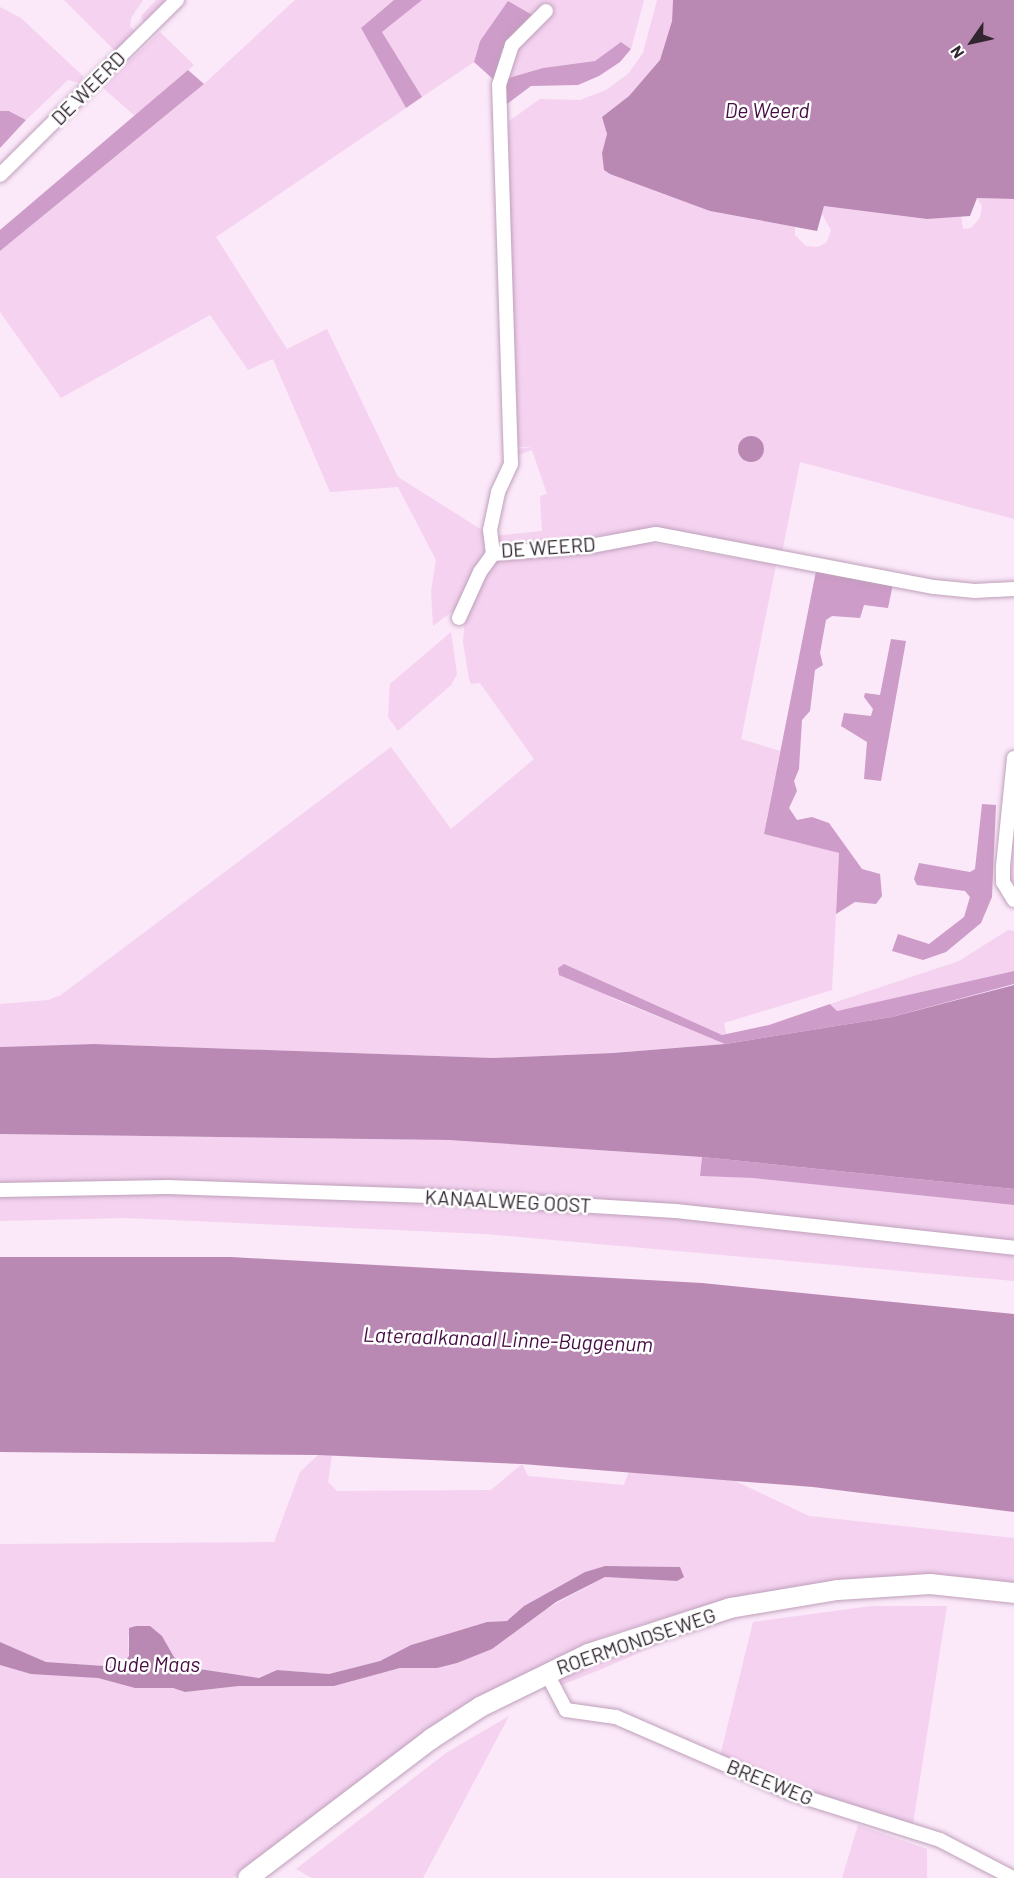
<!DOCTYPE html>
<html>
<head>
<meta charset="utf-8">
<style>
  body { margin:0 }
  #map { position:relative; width:1014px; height:1878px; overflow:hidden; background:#fbe8f9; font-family:Barlow,sans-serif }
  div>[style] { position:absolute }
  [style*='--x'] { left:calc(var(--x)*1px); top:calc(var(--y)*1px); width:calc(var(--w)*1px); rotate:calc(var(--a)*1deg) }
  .green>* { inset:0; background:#f4d2f0 }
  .forest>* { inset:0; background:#cd9cc8 }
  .water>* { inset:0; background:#b989b4 }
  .round { border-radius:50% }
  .roads { filter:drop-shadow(0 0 2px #bea0ba) drop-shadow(0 0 2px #bea0ba) }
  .minor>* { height:14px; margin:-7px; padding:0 7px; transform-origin:7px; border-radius:7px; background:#fff }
  .secondary>* { height:20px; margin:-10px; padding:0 10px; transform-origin:10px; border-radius:10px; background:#fff }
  span { translate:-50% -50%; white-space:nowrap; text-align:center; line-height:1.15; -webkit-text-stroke:5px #fff; paint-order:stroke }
  .street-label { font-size:20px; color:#312630 }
  .water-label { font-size:21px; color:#460c44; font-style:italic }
  .north { position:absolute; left:942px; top:12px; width:60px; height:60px; -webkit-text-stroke:4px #fff; paint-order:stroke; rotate:236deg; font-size:16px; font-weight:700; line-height:24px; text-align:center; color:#312630 }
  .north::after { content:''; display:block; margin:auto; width:21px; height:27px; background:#312630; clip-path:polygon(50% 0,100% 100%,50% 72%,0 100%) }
</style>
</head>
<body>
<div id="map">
  <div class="green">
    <div style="clip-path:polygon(64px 0,143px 0,131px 18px,130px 26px,138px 35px,115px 51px)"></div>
    <div style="clip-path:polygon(156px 0,172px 0,145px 28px,141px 16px)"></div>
    <div style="clip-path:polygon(295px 0,394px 0,361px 28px,406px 108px,216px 237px,287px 349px,327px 329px,398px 477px,485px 532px,486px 555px,458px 607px,433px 626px,431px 591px,436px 560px,398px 487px,330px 492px,273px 359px,248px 370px,210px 315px,61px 398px,0 312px,0 251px,204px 84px)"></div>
    <div style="clip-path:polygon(422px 0,644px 0,631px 49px,621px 42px,595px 61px,543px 68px,491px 119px,498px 57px,517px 32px,480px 40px,474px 62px,422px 97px,382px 32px)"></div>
    <div style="clip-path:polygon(657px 0,673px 0,672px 21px,660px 60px,629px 96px,602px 117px,607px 134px,602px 153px,710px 211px,795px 227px,795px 235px,806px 246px,818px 247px,827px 242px,831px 230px,822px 214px,824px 206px,927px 219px,961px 216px,963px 229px,971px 228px,980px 218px,982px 206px,977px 198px,1014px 199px,1014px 519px,800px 462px,782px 553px,657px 530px,497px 545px,494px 536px,542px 531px,540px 496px,547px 494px,532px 450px,514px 457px,514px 449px,533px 447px,515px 447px,502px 126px,540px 99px,580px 100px,606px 90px,628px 74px,643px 53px)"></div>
    <div style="clip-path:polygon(0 7px,21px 18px,84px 77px,80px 83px,68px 80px,26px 120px,10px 111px,0 111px)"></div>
    <div style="clip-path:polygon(160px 32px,194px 65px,135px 116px,102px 87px)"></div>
    <div style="clip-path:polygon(645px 542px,776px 565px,741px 739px,780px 751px,764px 834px,839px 853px,832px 990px,724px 1023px,726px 1034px,722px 1035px,604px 995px,725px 1044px,613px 1053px,493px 1058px,94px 1044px,0 1047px,0 1004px,48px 1000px,61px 995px,391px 747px,451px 829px,534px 759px,480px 683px,471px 684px,469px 679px,463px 642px,465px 616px,486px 568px,501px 557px)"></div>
    <div style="clip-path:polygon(451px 632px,457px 674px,451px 685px,398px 731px,388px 717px,390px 684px)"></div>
    <div style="clip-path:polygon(1014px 827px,1014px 889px,1009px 875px)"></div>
    <div style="clip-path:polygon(1008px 930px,1014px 931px,1014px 971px,837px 1011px,830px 1004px,959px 961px)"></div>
    <div style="clip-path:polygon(0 1134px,449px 1140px,702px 1157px,700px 1176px,753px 1178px,1014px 1205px,1014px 1241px,796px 1219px,0 1183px)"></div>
    <div style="clip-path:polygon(193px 1191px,585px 1208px,1014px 1251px,1014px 1281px,485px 1234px,125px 1218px,0 1221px,0 1193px)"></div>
    <div style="clip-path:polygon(318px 1455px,332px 1455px,328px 1482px,337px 1491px,491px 1490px,522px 1464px,528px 1476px,624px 1485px,629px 1471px,733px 1480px,809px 1516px,1014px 1538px,1014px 1586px,772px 1592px,692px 1609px,602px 1637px,484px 1695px,232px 1878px,0 1878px,0 1665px,98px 1678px,135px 1688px,173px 1688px,185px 1692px,239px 1686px,334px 1686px,400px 1668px,437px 1668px,605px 1577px,677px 1581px,680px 1567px,605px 1566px,585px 1572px,524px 1606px,507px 1621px,487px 1622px,411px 1645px,380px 1661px,329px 1674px,277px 1670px,259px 1678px,186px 1667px,174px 1657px,162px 1636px,128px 1636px,129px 1656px,119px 1667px,46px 1662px,0 1642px,0 1544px,274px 1542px,300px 1472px)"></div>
    <div style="clip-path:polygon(871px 1606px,947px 1606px,912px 1830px,720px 1756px,753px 1622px)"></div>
    <div style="clip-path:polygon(689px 1631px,602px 1669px,559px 1686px,563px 1671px)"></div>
    <div style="clip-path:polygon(509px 1716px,423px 1878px,312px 1878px,296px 1869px,446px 1753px)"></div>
    <div style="clip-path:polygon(858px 1825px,927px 1849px,927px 1878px,842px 1878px)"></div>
  </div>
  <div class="forest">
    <div style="clip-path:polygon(394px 0,422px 0,382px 32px,422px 97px,406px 108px,361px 28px)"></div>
    <div style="clip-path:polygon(508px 1px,534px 16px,502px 50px,494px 80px,474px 62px,480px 41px)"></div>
    <div style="clip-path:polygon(621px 42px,631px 49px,620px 62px,599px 76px,578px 85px,531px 86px,503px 107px,505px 79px,543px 68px,595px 61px)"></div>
    <div style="clip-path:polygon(188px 70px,204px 84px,0 251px,0 230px)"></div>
    <div style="clip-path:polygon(0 111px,9px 111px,26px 120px,0 148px)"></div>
    <div style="clip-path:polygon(816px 571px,893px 584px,888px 608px,864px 605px,860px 618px,832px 616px,826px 620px,820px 653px,823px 665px,815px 670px,810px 711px,802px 720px,799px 769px,794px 781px,797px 791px,789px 808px,797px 820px,812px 817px,829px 823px,862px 869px,880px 874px,882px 896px,876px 904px,855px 902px,836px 914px,839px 853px,764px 834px)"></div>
    <div style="clip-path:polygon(891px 639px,906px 641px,881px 781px,864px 779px,867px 742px,841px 726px,844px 713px,871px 716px,873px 709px,864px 697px,865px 693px,880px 695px)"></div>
    <div style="clip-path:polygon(982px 804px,996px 805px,992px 897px,981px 923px,946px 952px,923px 960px,892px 951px,898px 934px,929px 944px,964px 917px,970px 897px,965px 891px,917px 885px,914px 879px,919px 863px,970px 872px,975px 869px)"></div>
    <div style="clip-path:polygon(564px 964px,722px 1035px,769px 1025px,830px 1004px,837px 1011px,1014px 971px,1014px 984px,892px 1017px,725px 1044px,559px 975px,558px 968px)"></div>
    <div style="clip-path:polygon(702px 1157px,1014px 1189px,1014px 1205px,753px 1178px,700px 1176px)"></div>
  </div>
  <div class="water">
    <div style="clip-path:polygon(673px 0,1014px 0,1014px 199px,977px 198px,970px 216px,927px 219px,824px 206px,817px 231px,710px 211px,610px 174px,604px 170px,602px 153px,607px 134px,602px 117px,629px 96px,660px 60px,672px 21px)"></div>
    <div class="round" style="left:738px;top:436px;width:26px;height:26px"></div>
    <div style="clip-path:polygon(1014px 985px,1014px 1189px,702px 1157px,449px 1140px,0 1134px,0 1047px,94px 1044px,493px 1058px,613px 1053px,725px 1044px,892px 1017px)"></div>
    <div style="clip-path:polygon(0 1257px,231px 1257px,702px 1283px,1014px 1314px,1014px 1512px,813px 1487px,522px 1464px,318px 1455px,0 1452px)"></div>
    <div style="clip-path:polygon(605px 1566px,680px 1567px,684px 1577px,677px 1581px,605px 1577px,556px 1602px,492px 1649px,457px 1663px,437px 1668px,400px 1668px,334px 1686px,239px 1686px,185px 1692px,173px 1688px,135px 1688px,98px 1678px,31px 1674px,0 1665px,0 1642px,46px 1662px,119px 1667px,129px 1656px,129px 1628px,136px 1626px,150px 1626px,162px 1636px,174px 1657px,186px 1667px,259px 1678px,277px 1670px,329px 1674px,380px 1661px,411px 1645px,487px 1622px,507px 1621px,524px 1606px,585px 1572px)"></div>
  </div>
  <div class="roads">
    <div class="minor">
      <div style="--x:0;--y:175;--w:249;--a:-44.7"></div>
      <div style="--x:493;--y:554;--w:24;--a:-97"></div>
      <div style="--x:490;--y:530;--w:39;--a:-78"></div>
      <div style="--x:498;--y:492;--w:31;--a:-65"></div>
      <div style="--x:511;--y:464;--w:379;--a:-91.8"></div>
      <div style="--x:499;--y:85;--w:42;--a:-72"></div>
      <div style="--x:512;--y:45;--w:48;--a:-45"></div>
      <div style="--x:493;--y:554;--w:98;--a:-4.7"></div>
      <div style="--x:591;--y:546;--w:66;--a:-10.5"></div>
      <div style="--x:656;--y:534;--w:283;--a:10.8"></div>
      <div style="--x:934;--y:587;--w:41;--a:5.6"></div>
      <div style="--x:975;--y:591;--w:39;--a:-3"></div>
      <div style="--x:459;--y:618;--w:51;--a:-65.5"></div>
      <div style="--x:480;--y:572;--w:22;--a:-54"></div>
      <div style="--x:1014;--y:758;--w:109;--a:95.8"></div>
      <div style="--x:1003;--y:866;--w:16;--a:90"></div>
      <div style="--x:1003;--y:882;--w:21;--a:59"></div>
      <div style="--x:0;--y:1190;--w:168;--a:-1"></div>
      <div style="--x:168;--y:1187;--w:261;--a:2"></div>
      <div style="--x:429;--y:1196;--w:247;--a:3.5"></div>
      <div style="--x:676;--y:1211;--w:340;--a:6.2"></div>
      <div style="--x:546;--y:1672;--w:43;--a:62.2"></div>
      <div style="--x:566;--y:1710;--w:50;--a:8"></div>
      <div style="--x:616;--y:1717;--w:191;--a:23.5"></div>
      <div style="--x:791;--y:1793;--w:156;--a:17.5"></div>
      <div style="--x:940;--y:1840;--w:82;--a:27.5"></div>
    </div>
    <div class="secondary">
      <div style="--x:248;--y:1878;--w:230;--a:-37.2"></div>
      <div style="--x:431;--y:1739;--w:59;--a:-33.1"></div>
      <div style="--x:480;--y:1707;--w:120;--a:-26.1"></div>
      <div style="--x:588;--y:1654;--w:149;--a:-17.9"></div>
      <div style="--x:730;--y:1608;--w:109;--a:-9.5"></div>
      <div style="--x:838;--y:1590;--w:92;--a:-3.7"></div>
      <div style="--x:930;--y:1584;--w:84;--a:6.1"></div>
    </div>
  </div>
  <div class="street-label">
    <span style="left:88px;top:88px;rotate:-45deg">DE WEERD</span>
    <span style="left:548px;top:547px;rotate:-4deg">DE WEERD</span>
    <span style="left:508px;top:1201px;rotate:3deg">KANAALWEG OOST</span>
    <span style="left:636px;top:1641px;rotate:-19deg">ROERMONDSEWEG</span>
    <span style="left:770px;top:1782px;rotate:22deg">BREEWEG</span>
  </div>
  <div class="water-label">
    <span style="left:767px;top:110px">De Weerd</span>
    <span style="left:508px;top:1339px;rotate:2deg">Lateraalkanaal Linne-Buggenum</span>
    <span style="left:152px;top:1664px">Oude Maas</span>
  </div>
  <div class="north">N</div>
</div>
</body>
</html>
